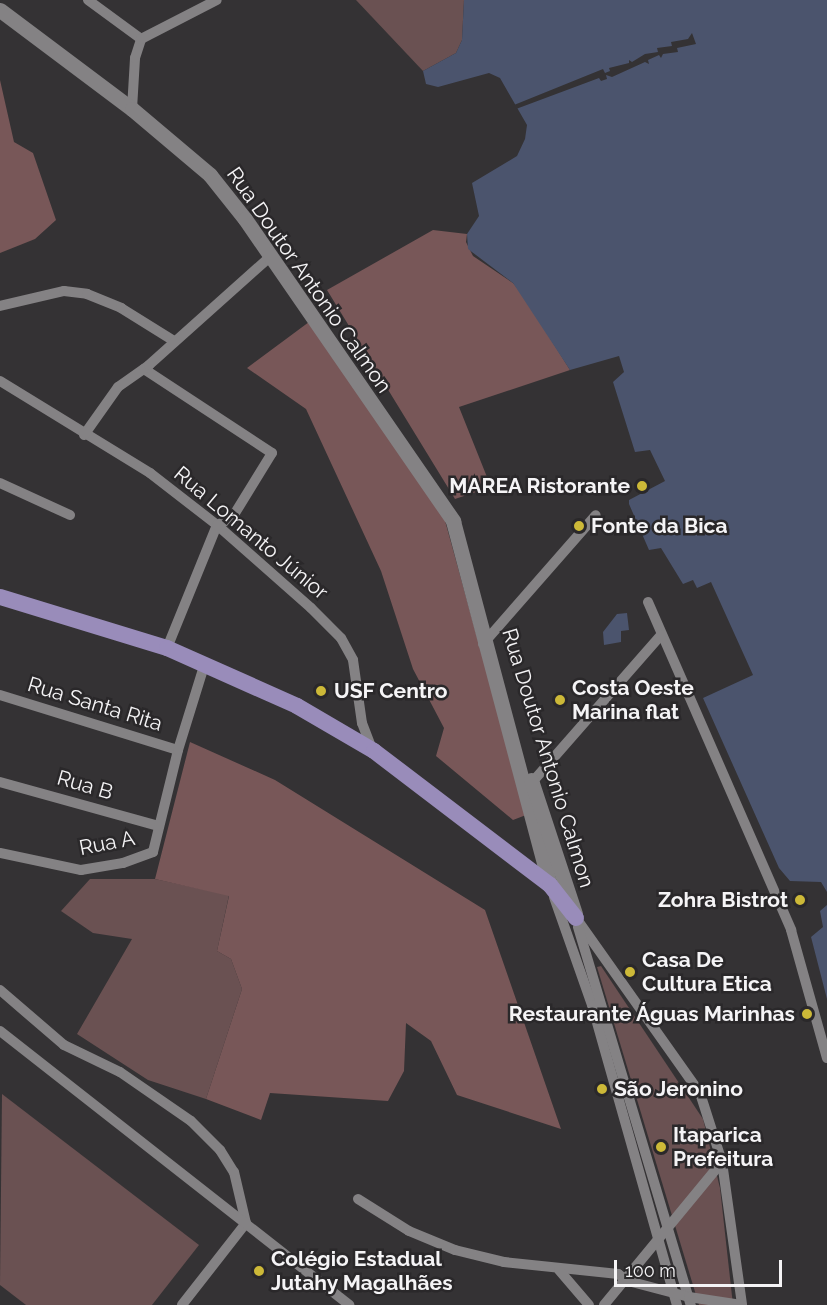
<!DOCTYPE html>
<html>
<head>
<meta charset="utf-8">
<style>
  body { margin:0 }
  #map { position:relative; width:827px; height:1305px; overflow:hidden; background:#343234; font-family:Raleway,sans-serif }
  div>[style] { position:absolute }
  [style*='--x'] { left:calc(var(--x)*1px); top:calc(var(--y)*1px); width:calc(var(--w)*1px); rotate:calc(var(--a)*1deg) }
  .green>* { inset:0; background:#6a5152 }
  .forest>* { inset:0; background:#785758 }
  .water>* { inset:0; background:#4b546d }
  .pier>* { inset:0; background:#343234 }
  .street>* { height:10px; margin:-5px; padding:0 5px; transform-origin:5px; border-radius:5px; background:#848284 }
  .secondary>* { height:15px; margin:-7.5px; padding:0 7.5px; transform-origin:7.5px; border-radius:7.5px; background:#848284 }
  .primary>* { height:16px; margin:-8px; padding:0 8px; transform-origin:8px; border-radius:8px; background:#998cba }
  .dots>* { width:16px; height:16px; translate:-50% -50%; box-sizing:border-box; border:3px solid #2a282a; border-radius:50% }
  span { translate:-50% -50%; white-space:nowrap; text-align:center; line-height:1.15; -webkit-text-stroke:5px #2a282a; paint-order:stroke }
  .street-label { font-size:21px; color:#f5f4f6 }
  .poi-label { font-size:21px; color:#f5f4f6; font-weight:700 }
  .right { translate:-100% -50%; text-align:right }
  .left { translate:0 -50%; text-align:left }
  .scale { position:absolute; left:614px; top:1260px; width:168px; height:27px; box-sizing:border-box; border:3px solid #f5f4f6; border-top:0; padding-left:8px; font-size:18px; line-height:21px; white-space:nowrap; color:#f5f4f6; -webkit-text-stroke:4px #2a282a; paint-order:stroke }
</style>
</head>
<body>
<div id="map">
  <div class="green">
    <div style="clip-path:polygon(356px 0,464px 0,462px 40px,456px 53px,423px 71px)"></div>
    <div style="clip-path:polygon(90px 879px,155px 879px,229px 895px,217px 951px,231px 959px,242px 989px,206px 1099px,148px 1080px,77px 1034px,132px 939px,93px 933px,61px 911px)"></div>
    <div style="clip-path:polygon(601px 966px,703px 1119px,720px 1188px,733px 1305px,699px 1305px,597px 967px)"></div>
    <div style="clip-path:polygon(2px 1094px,199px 1245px,152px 1305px,26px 1305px,0 1285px)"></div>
  </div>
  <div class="forest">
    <div style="clip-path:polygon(0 80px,14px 142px,33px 153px,56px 220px,35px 239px,0 253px)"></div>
    <div style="clip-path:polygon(433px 230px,467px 234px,466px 242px,473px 256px,513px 283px,523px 295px,570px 370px,459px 407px,491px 487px,455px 499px,327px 290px)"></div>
    <div style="clip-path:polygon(309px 322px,444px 517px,526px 815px,513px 820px,436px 756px,444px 728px,413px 669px,381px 571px,306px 409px,247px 368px)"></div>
    <div style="clip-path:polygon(190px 742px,275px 780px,485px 910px,561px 1129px,457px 1095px,431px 1041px,406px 1023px,404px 1071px,388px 1101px,270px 1093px,261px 1120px,206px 1099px,242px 989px,231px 959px,217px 951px,229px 896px,155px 879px)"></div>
  </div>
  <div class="water">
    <div style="clip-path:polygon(464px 0,827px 0,827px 892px,821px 882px,790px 881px,779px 868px,703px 698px,753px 675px,711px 582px,697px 588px,693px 580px,683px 584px,661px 548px,649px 550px,629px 504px,629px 500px,665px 481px,650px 450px,635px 452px,613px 382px,624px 372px,619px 356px,570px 370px,513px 283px,468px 249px,467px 234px,479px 216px,472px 183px,517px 156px,525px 139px,527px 125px,500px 78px,489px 73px,438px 87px,426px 84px,423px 71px,456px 53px,462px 40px)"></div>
    <div style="clip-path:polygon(627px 613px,629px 630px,621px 631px,621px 642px,604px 645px,603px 632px,617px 614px)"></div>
    <div style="clip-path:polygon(827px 905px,827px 999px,811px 937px,823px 927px,820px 911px)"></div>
  </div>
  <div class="pier">
    <div style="clip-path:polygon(692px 33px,696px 44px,677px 48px,678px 52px,663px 54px,661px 58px,659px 55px,648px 60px,649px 64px,645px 62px,612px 77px,606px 75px,607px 79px,601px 81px,599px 78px,516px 109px,514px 105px,603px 69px,605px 73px,610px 71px,609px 68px,629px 63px,629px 60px,632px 62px,645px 54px,658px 52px,657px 48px,672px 46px,671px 42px,688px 39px)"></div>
  </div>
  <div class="street">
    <div style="--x:88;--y:0;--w:66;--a:36.3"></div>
    <div style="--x:132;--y:109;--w:51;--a:-86.6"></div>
    <div style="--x:135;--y:58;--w:20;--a:-72"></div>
    <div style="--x:141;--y:39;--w:85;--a:-27.2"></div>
    <div style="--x:0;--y:306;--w:66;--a:-13.2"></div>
    <div style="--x:64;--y:291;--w:23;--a:7"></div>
    <div style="--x:87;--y:294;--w:37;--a:22"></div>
    <div style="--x:121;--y:308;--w:62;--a:31.9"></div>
    <div style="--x:144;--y:369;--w:153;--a:33.3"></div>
    <div style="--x:272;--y:453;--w:76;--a:121.6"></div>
    <div style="--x:232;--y:518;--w:17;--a:155"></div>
    <div style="--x:217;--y:525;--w:133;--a:112.1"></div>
    <div style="--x:0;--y:381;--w:176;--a:31.5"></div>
    <div style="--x:150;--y:473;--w:85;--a:37.8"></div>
    <div style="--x:217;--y:525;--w:125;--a:41.4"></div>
    <div style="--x:311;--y:608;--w:42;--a:45"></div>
    <div style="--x:341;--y:638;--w:25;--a:61"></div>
    <div style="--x:353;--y:660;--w:64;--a:81.9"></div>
    <div style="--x:362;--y:723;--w:30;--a:69"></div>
    <div style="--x:84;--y:435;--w:59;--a:-54.7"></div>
    <div style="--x:118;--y:387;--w:38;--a:-35"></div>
    <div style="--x:149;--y:365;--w:164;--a:-41.8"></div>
    <div style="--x:0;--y:483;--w:77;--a:24.6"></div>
    <div style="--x:648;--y:602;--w:358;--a:66.4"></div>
    <div style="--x:791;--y:930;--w:133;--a:74.3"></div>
    <div style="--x:483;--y:644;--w:171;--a:-48.8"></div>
    <div style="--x:0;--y:695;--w:186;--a:17.2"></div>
    <div style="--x:0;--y:782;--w:165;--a:15.5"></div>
    <div style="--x:528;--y:787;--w:202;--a:-48.8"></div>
    <div style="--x:0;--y:853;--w:83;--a:11.9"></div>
    <div style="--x:81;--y:870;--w:43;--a:-9.5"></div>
    <div style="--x:123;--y:863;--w:32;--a:-20"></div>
    <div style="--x:153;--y:852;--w:105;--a:-76.2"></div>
    <div style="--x:178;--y:750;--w:88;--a:-72.8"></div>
    <div style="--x:554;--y:897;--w:114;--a:70.6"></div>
    <div style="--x:592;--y:1005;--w:312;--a:74.2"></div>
    <div style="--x:576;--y:918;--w:214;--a:54.7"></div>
    <div style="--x:700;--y:1093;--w:72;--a:72.3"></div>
    <div style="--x:722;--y:1162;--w:144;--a:82"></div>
    <div style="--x:578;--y:927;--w:395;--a:73.4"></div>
    <div style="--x:0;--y:990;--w:84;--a:40.7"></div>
    <div style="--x:64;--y:1045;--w:62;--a:25.7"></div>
    <div style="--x:120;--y:1072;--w:86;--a:34.6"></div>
    <div style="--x:191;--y:1121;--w:41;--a:45"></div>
    <div style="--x:220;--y:1150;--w:26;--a:58"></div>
    <div style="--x:234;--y:1172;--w:52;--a:76.8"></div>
    <div style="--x:246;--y:1223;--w:104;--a:128"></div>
    <div style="--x:0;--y:1031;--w:444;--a:38.1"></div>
    <div style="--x:358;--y:1199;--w:60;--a:32.1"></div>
    <div style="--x:409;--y:1231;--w:50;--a:22.4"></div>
    <div style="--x:455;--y:1250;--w:50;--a:13.8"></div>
    <div style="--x:504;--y:1262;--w:115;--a:6"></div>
    <div style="--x:618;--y:1274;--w:12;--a:35"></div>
    <div style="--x:628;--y:1281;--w:63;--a:14.7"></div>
    <div style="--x:689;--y:1297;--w:53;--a:8.7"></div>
    <div style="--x:559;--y:1270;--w:46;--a:49.4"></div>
    <div style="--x:604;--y:1305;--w:185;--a:-50.5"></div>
  </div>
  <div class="secondary">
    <div style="--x:0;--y:10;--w:165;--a:36.9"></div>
    <div style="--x:132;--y:109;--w:102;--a:40.2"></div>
    <div style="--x:210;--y:175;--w:56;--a:51.5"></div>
    <div style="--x:245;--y:219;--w:367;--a:55.4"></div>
    <div style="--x:453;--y:521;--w:377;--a:75.1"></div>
    <div style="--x:531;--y:780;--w:141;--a:71.8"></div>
  </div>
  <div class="primary">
    <div style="--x:0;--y:597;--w:175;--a:17"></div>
    <div style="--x:167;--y:648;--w:142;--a:24"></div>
    <div style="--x:297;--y:706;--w:89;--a:30.3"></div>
    <div style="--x:374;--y:751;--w:221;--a:37.3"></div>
    <div style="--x:550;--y:885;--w:42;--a:51.8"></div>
  </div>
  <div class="dots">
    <div style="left:642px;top:486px;background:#cdb938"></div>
    <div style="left:579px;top:526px;background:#cdb938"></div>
    <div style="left:321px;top:691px;background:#cdb938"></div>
    <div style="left:560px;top:700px;background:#cdb938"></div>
    <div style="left:800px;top:900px;background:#cdb938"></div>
    <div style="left:630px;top:972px;background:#cdb938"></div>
    <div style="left:807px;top:1014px;background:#cdb938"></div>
    <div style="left:602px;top:1089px;background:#cdb938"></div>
    <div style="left:661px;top:1147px;background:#cdb938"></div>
    <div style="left:259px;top:1271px;background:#cdb938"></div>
  </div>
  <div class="street-label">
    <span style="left:309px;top:280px;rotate:55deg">Rua Doutor Antonio Calmon</span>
    <span style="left:251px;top:533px;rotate:40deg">Rua Lomanto Júnior</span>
    <span style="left:95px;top:704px;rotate:17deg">Rua Santa Rita</span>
    <span style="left:548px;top:758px;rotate:73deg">Rua Doutor Antonio Calmon</span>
    <span style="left:85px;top:785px;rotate:16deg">Rua B</span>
    <span style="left:107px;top:843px;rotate:-11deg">Rua A</span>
  </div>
  <div class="poi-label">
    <span class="right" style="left:630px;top:486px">MAREA Ristorante</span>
    <span class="left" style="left:591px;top:526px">Fonte da Bica</span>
    <span class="left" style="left:572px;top:700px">Costa Oeste<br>Marina flat</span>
    <span class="left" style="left:334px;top:691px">USF Centro</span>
    <span class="right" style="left:788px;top:900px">Zohra Bistrot</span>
    <span class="left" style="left:642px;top:972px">Casa De<br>Cultura Etica</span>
    <span class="right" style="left:795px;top:1014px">Restaurante Águas Marinhas</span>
    <span class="left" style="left:614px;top:1089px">São Jeronino</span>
    <span class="left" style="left:673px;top:1147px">Itaparica<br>Prefeitura</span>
    <span class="left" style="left:271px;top:1271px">Colégio Estadual<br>Jutahy Magalhães</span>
  </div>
  <div class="scale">100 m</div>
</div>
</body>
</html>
